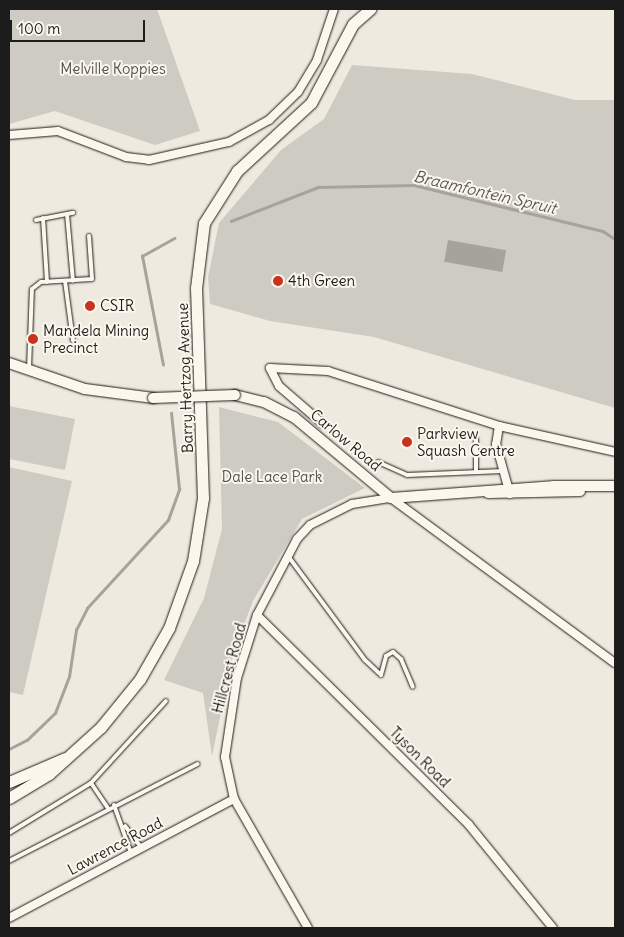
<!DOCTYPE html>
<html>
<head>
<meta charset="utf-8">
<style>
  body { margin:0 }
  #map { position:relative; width:624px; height:937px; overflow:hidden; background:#eeeadf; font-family:Delius,sans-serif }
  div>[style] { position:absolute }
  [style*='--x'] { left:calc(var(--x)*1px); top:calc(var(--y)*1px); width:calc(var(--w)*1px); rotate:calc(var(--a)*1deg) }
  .green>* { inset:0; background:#ceccc2 }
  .water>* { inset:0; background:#a6a39d; transform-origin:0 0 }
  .stream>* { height:2.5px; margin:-1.25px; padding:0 1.25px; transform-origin:1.25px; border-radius:1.25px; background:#a6a39d }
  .roads { filter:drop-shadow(0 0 1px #1c1c1c) drop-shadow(0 0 1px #1c1c1c) }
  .service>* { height:4px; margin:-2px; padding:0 2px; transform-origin:2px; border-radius:2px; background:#fbf7ec }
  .minor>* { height:8px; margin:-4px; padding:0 4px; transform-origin:4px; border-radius:4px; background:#fbf7ec }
  .tertiary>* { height:10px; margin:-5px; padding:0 5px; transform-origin:5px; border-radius:5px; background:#fbf7ec }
  .secondary>* { height:11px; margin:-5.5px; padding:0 5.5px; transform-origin:5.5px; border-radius:5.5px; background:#fbf7ec }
  .bridges { filter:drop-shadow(0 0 1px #1c1c1c) drop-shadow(0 0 1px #1c1c1c) }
  .tertiary-bridge>* { height:10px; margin:-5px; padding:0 5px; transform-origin:5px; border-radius:5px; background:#fbf7ec }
  .dots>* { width:14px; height:14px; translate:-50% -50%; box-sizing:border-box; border:2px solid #fbf7ec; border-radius:50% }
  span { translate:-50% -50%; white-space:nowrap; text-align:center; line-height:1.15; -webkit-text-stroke:4px #fbf7ec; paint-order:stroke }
  .park-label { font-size:15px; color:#51514e }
  .poi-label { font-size:15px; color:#1c1c1c }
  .left { translate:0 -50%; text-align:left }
  .street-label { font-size:15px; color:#1c1c1c }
  .water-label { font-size:16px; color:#5a5956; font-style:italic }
  .frame { position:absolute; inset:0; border:10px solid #1c1c1c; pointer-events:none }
  .scale { position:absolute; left:10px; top:20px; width:135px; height:22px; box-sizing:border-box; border:2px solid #1c1c1c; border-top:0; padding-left:6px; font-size:15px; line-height:18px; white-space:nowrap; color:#1c1c1c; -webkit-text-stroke:4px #fbf7ec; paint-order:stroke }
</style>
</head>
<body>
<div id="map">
  <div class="green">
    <div style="clip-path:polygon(9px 9px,157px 9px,200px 131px,155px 145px,55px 111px,9px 124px)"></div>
    <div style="clip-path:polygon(352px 65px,472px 74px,575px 100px,615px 100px,615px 408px,374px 337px,270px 321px,210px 304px,208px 277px,219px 223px,281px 150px,324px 119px)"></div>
    <div style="clip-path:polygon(9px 406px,75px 419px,65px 470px,9px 459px)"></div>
    <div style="clip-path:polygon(219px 407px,278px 422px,365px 488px,302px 519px,253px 601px,233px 654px,212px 756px,203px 693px,164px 680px,204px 598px,222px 529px)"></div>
    <div style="clip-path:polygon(9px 467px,72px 481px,23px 695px,9px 692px)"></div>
  </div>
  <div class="water">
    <div style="left:448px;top:240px;width:59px;height:22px;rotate:10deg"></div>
  </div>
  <div class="stream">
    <div style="--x:231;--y:221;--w:93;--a:-21.3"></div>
    <div style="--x:318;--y:187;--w:96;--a:-1.2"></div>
    <div style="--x:414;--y:185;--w:195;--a:13.7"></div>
    <div style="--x:603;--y:231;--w:14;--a:34"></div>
    <div style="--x:163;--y:365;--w:111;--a:-100.9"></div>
    <div style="--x:142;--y:256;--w:37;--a:-29"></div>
    <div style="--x:9;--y:749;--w:20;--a:-27"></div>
    <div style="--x:27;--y:740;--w:39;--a:-44"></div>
    <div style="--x:55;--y:713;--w:39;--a:-69"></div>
    <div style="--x:69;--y:677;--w:48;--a:-81.5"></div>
    <div style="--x:76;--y:630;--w:25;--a:-63"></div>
    <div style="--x:87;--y:608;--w:120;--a:-47.4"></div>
    <div style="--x:168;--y:520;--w:33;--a:-70"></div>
    <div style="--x:179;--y:489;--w:76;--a:-96"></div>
  </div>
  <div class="roads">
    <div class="service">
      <div style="--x:67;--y:214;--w:67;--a:84.9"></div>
      <div style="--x:43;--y:218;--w:64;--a:86.4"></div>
      <div style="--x:36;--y:220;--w:38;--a:-11"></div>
      <div style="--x:65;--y:281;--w:60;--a:82.3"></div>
      <div style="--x:29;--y:369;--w:80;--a:-87.9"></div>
      <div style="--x:32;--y:289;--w:11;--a:-38"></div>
      <div style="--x:41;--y:282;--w:51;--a:-3.4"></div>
      <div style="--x:92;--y:279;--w:43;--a:-94"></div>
      <div style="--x:378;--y:462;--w:32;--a:24"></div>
      <div style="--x:407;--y:475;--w:96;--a:-2.4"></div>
      <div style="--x:476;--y:472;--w:33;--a:-90"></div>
      <div style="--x:288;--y:556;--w:129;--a:53.5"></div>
      <div style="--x:365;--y:660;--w:22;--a:43"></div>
      <div style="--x:381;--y:675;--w:20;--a:-75"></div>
      <div style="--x:386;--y:656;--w:8;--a:-30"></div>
      <div style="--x:393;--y:652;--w:11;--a:41"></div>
      <div style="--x:401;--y:659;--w:30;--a:67"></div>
      <div style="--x:91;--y:783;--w:30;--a:56"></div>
      <div style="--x:114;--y:805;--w:51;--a:70.5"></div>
      <div style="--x:125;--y:826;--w:26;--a:53"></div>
      <div style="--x:9;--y:833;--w:96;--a:-31.4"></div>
      <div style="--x:91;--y:783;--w:111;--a:-47.6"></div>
      <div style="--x:9;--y:861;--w:212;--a:-27.2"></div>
    </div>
    <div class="minor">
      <div style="--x:9;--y:135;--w:49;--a:-4.7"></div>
      <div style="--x:58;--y:131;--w:73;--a:20.9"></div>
      <div style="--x:126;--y:157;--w:23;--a:7"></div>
      <div style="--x:149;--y:160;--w:82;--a:-12.7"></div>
      <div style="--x:229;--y:142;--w:46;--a:-28.8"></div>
      <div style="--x:269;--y:120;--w:40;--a:-44"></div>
      <div style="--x:298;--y:92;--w:37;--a:-59"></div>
      <div style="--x:317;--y:60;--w:54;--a:-71.6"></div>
      <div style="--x:323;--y:424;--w:58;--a:-139.2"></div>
      <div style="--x:279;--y:386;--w:20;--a:-117"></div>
      <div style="--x:270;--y:368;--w:58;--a:3"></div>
      <div style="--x:328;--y:371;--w:180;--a:17.8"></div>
      <div style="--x:499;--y:426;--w:119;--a:12.6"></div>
      <div style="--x:499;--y:426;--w:18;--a:99"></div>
      <div style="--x:496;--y:444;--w:52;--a:74.4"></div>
      <div style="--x:257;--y:615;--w:298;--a:44.7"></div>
      <div style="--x:469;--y:825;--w:133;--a:50.8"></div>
      <div style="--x:9;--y:918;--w:255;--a:-27.9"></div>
      <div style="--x:308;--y:928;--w:149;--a:-119.8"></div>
      <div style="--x:234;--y:799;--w:43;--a:-102.1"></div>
      <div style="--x:225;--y:757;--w:80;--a:-81.4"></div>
      <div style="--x:237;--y:678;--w:66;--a:-72.4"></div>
      <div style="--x:257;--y:615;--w:86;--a:-62.2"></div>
      <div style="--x:297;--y:539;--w:19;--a:-47"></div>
      <div style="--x:310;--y:525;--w:47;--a:-26.6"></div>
      <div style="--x:352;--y:504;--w:39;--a:-9"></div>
      <div style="--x:391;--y:498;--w:278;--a:36.4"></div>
    </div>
    <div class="tertiary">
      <div style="--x:9;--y:363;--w:80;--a:18.9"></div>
      <div style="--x:85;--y:389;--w:69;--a:7.5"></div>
      <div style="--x:235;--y:395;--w:30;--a:14"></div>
      <div style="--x:264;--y:402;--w:34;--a:27"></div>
      <div style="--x:294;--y:417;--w:126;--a:39.9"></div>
      <div style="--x:391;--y:498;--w:162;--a:-4.2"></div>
      <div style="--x:553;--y:486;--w:62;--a:0"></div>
      <div style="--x:488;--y:493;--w:92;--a:-1.2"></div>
    </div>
    <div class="secondary">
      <div style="--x:9;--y:782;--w:61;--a:-23.2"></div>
      <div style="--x:9;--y:798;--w:47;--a:-31"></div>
      <div style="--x:49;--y:774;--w:70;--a:-42.1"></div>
      <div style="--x:101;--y:727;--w:62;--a:-50.9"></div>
      <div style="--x:140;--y:679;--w:59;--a:-60.4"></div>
      <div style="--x:169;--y:628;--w:71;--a:-70.3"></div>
      <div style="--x:193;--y:561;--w:64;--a:-81"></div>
      <div style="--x:203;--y:498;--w:210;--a:-91.9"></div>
      <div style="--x:196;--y:288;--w:65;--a:-83"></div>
      <div style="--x:204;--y:223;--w:62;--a:-57.6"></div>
      <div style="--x:237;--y:171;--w:100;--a:-42.6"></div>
      <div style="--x:311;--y:103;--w:89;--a:-62"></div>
      <div style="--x:353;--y:24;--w:23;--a:-41"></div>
    </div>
  </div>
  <div class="bridges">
    <div class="tertiary-bridge">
      <div style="--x:153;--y:398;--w:82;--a:-2.1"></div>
    </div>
  </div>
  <div class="dots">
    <div style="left:278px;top:281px;background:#c8321e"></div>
    <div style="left:90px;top:306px;background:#c8321e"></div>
    <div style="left:33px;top:339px;background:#c8321e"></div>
    <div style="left:407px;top:442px;background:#c8321e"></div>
  </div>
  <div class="park-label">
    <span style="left:113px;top:69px">Melville Koppies</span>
    <span style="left:272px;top:477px">Dale Lace Park</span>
  </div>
  <div class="poi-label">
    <span class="left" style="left:288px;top:281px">4th Green</span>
    <span class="left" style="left:100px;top:306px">CSIR</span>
    <span class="left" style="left:43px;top:339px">Mandela Mining<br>Precinct</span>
    <span class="left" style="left:417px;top:442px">Parkview<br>Squash Centre</span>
  </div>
  <div class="street-label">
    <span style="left:185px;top:378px;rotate:-92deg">Barry Hertzog Avenue</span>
    <span style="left:346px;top:440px;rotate:40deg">Carlow Road</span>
    <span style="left:229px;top:668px;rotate:-75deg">Hillcrest Road</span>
    <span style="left:420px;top:757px;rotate:45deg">Tyson Road</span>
    <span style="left:115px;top:846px;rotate:-28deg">Lawrence Road</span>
  </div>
  <div class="water-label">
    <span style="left:485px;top:192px;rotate:13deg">Braamfontein Spruit</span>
  </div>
  <div class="frame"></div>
  <div class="scale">100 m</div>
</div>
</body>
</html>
